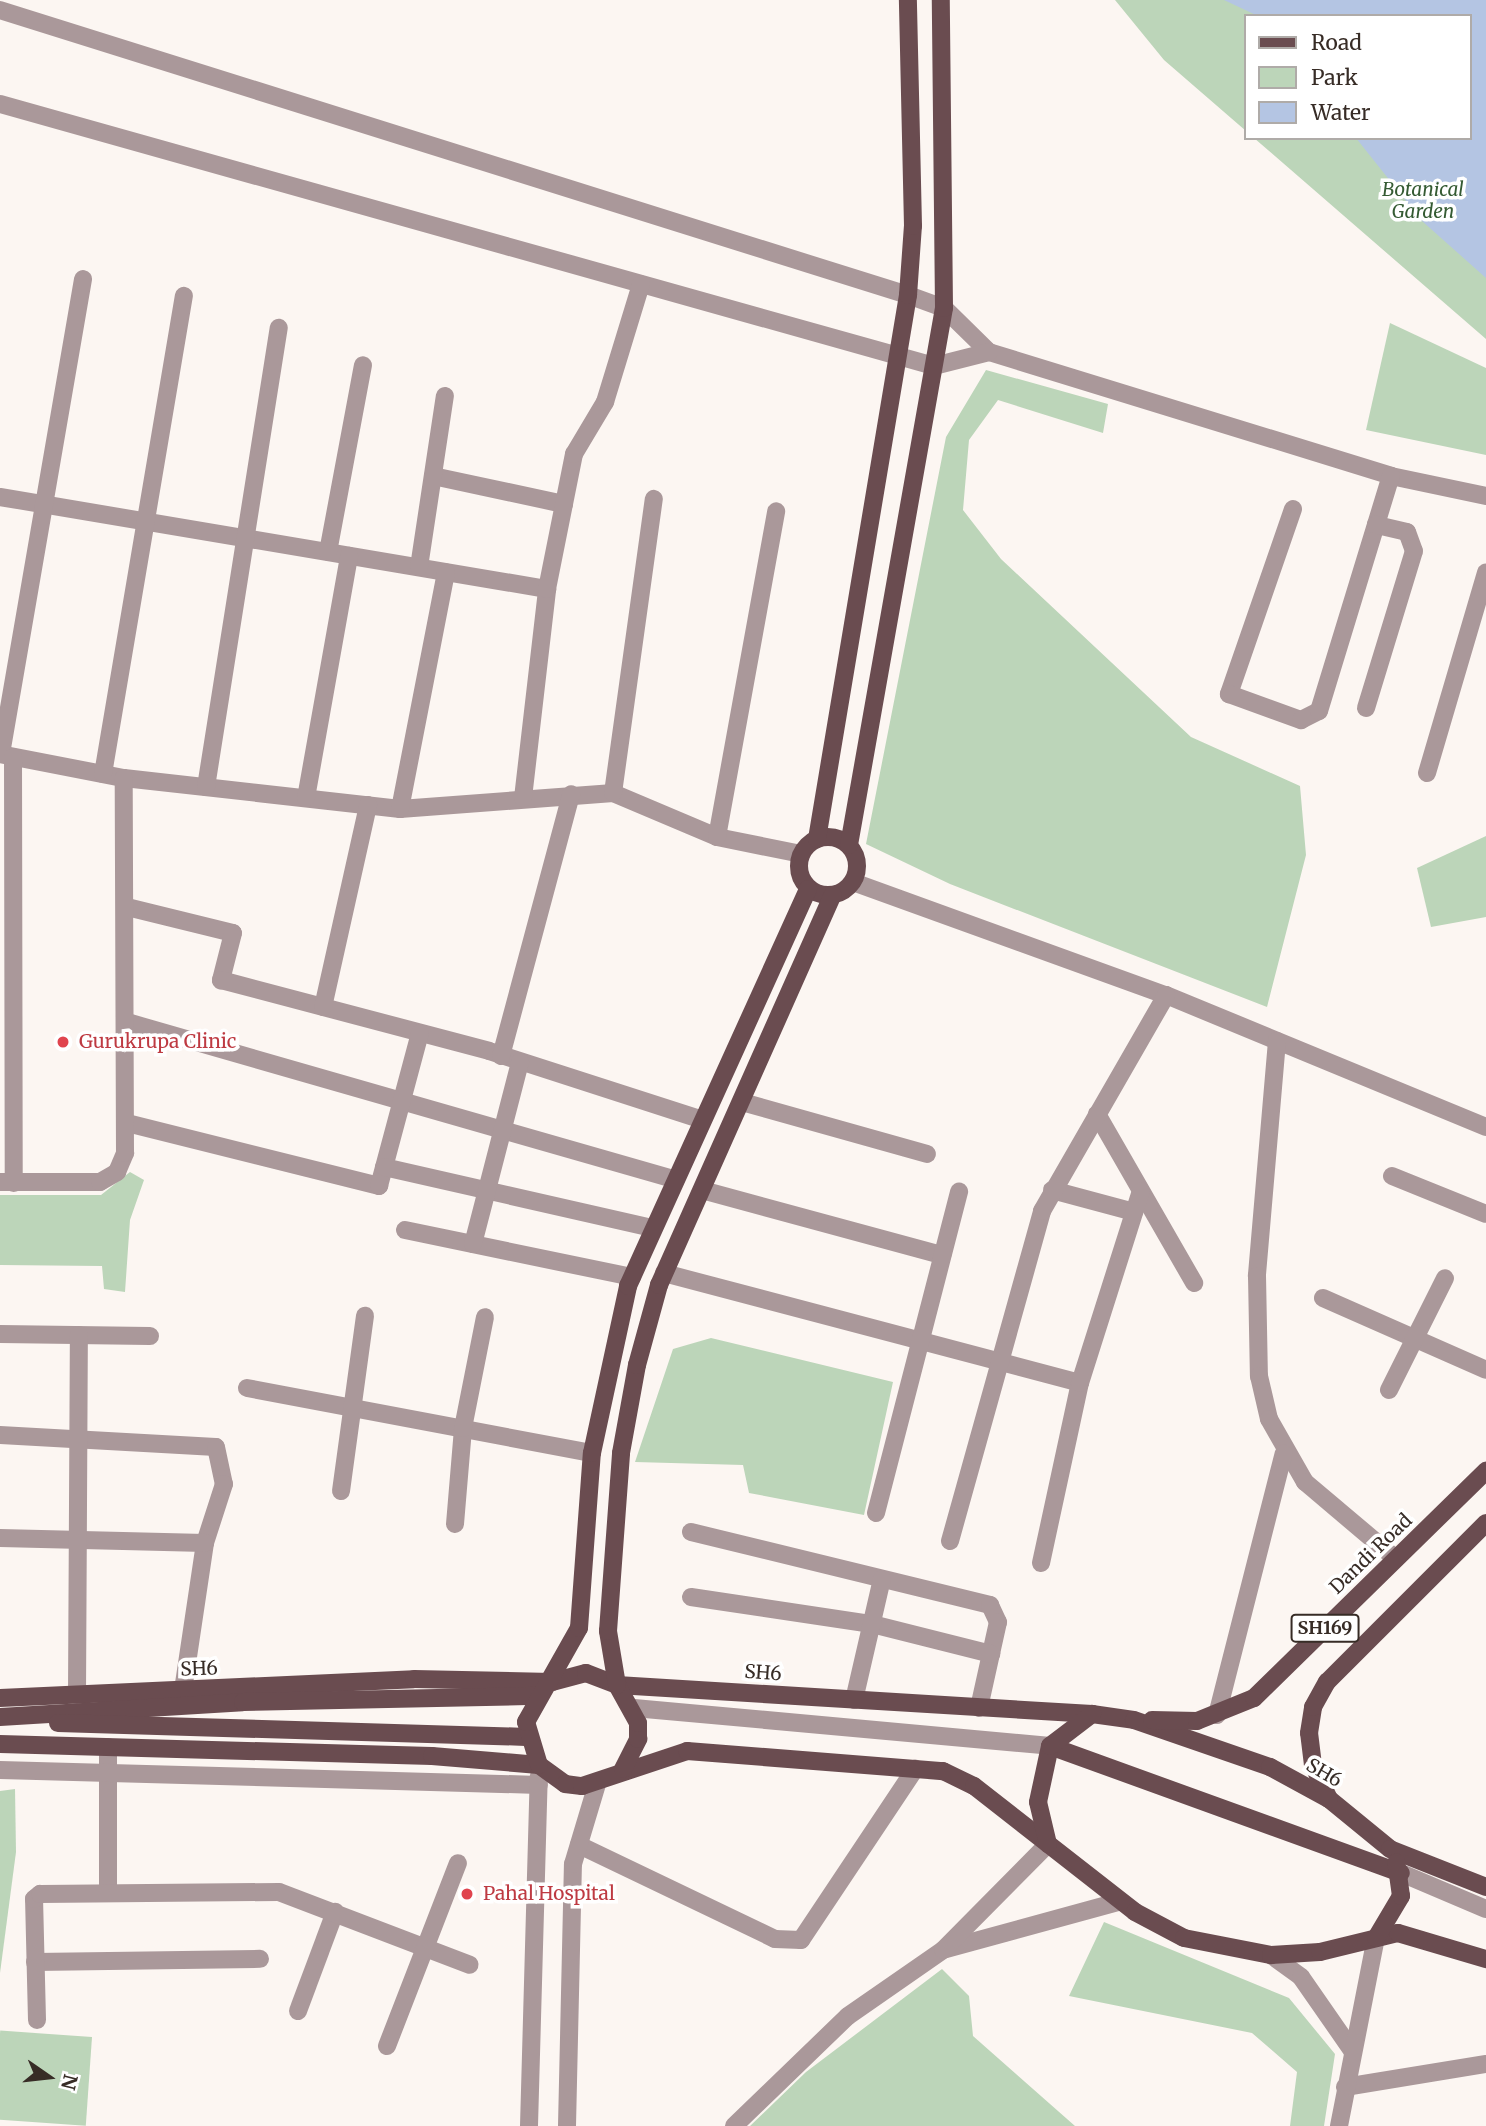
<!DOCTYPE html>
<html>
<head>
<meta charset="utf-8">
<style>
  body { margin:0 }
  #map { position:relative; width:1486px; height:2126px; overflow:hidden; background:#fcf6f2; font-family:Merriweather,serif }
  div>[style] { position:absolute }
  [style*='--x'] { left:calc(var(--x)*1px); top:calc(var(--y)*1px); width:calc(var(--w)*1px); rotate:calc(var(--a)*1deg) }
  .green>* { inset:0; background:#bcd5b9; transform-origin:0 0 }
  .water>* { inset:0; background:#b4c5e3 }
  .minor>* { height:18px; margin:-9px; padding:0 9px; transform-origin:9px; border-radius:9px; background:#aa989a }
  .major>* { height:18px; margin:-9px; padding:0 9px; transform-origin:9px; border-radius:9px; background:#6a4c50 }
  .major>.ring { margin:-9px; padding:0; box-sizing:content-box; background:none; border:18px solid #6a4c50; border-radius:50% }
  .dots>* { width:19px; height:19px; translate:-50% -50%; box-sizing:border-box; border:4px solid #fff; border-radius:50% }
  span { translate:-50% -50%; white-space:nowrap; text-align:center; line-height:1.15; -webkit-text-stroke:7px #fff; paint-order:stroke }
  .shield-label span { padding:2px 5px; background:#fff; border:2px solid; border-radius:5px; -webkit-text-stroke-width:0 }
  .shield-label { font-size:18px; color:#372c26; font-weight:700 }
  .park-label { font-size:19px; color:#355b33; font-style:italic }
  .health-label { font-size:19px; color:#be3a42 }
  .left { translate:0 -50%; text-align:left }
  .street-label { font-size:19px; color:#372c26 }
  .legend { position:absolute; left:1244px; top:14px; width:228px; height:126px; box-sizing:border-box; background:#fff; border:2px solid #afaba8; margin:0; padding:9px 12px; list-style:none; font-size:21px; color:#372c26 }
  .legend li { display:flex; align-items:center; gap:14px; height:35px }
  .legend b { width:35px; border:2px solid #afaba8 }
  .north { position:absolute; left:14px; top:2042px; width:70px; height:70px; -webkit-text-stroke:5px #fff; paint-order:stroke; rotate:104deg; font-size:19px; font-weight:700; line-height:28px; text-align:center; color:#372c26 }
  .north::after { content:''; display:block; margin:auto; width:24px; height:32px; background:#372c26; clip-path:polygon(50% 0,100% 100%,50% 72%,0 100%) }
</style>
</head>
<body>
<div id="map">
  <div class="green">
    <div style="clip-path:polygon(1115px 0,1486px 0,1486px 339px,1254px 138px,1470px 138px,1470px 16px,1246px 16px,1246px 131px,1164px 60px)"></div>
    <div style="clip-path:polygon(1390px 323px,1486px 368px,1486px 455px,1366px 430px)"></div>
    <div style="clip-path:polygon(986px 370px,1108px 404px,1103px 433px,998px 400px,969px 440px,963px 510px,1001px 559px,1191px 737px,1300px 786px,1306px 855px,1267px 1007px,950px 884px,866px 844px,946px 437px)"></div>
    <div style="clip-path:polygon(1486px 836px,1486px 917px,1431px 927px,1417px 868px)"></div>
    <div style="clip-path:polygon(130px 1172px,144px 1180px,130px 1220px,125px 1292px,104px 1289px,102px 1266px,0 1265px,0 1195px,101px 1195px)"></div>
    <div style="clip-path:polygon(711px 1338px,893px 1382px,864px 1515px,749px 1493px,743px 1465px,635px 1462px,673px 1349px)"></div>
    <div style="clip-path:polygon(15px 1789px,16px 1852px,0 1973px,0 1791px)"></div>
    <div style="clip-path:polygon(1104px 1922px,1289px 1998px,1335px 2054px,1324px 2126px,1290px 2126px,1297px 2072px,1252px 2033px,1069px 1996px)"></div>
    <div style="clip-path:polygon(942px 1969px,969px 1996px,973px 2036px,1075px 2126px,750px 2126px,806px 2072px)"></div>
    <div style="left:92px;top:2037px;width:89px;height:92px;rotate:94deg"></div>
  </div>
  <div class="water">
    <div style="clip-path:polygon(1224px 0,1486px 0,1486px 278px,1422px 221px,1356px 138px,1470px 138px,1470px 16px,1258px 16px)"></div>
  </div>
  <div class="minor">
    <div style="--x:0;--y:10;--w:952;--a:17.43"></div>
    <div style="--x:908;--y:295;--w:38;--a:20"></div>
    <div style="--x:944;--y:308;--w:63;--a:44.4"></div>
    <div style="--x:989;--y:352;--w:421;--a:17.1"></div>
    <div style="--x:1391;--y:476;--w:97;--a:11.9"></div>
    <div style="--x:0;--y:104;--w:970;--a:15.67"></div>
    <div style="--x:934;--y:366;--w:57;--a:-14.3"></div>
    <div style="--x:433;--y:476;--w:134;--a:12.1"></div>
    <div style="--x:0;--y:497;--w:555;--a:9.55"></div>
    <div style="--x:1293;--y:509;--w:196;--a:109.1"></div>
    <div style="--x:1229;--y:694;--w:77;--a:19.9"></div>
    <div style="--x:1301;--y:720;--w:20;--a:-27"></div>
    <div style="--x:1319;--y:711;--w:246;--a:-73"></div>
    <div style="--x:328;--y:552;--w:190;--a:-79.4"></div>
    <div style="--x:419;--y:567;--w:173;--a:-81.4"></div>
    <div style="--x:1366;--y:708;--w:164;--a:-73"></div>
    <div style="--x:1414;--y:551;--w:20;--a:-110"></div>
    <div style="--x:1407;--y:532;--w:32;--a:-167"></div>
    <div style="--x:0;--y:754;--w:126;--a:11"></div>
    <div style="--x:124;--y:778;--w:278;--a:6.4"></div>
    <div style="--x:400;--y:809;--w:214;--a:-4.3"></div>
    <div style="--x:613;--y:793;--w:113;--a:22.9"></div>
    <div style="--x:717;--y:837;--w:86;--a:11.4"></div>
    <div style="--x:1;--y:754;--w:482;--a:-80.2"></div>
    <div style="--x:13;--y:757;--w:426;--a:89.9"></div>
    <div style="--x:1427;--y:773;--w:209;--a:-73.6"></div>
    <div style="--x:103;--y:774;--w:485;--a:-80.4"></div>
    <div style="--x:206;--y:787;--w:465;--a:-81"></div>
    <div style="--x:613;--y:793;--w:297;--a:-82.1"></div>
    <div style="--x:306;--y:798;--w:246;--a:-79.9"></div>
    <div style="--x:523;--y:798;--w:210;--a:-83.4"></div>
    <div style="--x:547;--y:589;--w:138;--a:-78.7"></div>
    <div style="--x:574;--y:454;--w:61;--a:-59.2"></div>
    <div style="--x:605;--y:402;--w:123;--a:-73"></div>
    <div style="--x:400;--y:809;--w:241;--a:-79"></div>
    <div style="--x:717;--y:837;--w:331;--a:-79.7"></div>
    <div style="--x:853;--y:882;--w:333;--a:19.9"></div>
    <div style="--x:1166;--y:995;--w:346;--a:22.4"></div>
    <div style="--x:127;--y:907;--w:109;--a:13.8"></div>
    <div style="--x:233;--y:933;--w:49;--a:104.3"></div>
    <div style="--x:221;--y:980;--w:277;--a:14.8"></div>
    <div style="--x:489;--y:1051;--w:221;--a:17.9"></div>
    <div style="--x:323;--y:1007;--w:207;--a:-77.4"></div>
    <div style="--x:127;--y:1022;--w:568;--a:16.04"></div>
    <div style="--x:1277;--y:1041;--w:236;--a:94.9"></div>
    <div style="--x:1257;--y:1276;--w:100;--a:88.9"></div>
    <div style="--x:1259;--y:1376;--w:44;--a:76.9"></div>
    <div style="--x:1269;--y:1419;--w:73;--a:60.3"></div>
    <div style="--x:1305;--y:1482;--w:119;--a:40.2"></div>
    <div style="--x:501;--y:1056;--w:271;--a:-75"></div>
    <div style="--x:742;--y:1102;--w:192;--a:15.7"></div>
    <div style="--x:1097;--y:1114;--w:195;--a:60.1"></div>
    <div style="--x:127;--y:1123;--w:260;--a:14"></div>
    <div style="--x:379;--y:1186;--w:158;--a:-75"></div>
    <div style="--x:384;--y:1167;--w:275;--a:12.8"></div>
    <div style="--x:1392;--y:1176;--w:101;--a:22"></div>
    <div style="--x:0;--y:1182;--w:100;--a:0"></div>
    <div style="--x:100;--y:1182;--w:20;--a:-30"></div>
    <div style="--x:117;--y:1172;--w:21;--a:-67"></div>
    <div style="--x:125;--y:1153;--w:375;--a:-90.2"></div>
    <div style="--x:702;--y:1190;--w:249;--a:15.2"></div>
    <div style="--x:1052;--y:1190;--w:85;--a:15"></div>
    <div style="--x:405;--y:1230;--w:232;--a:11.7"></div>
    <div style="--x:473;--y:1244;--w:188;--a:-75.5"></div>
    <div style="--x:664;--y:1273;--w:430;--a:14.8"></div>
    <div style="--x:1323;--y:1298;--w:178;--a:23.8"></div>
    <div style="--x:0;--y:1334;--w:150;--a:0.8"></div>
    <div style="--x:247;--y:1388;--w:351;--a:10.7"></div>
    <div style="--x:1389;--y:1390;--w:125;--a:-63.4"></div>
    <div style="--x:0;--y:1435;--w:216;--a:3.2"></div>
    <div style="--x:216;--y:1447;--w:38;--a:78"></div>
    <div style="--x:224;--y:1484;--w:62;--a:107.9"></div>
    <div style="--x:205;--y:1543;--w:150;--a:98.5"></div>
    <div style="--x:341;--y:1491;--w:177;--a:-82.2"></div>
    <div style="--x:876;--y:1513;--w:332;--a:-75.5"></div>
    <div style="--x:455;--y:1524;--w:96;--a:-85.2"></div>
    <div style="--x:463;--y:1428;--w:113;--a:-78.8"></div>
    <div style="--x:691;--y:1532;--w:308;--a:13.7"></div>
    <div style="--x:990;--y:1605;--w:19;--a:65"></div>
    <div style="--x:998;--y:1622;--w:88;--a:102.5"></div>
    <div style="--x:0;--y:1538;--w:205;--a:1.4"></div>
    <div style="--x:950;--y:1541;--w:343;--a:-74.4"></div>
    <div style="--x:1042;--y:1211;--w:249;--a:-60.1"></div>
    <div style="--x:1041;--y:1563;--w:184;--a:-77.8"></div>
    <div style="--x:1080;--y:1383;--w:201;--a:-72.4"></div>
    <div style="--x:691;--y:1597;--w:183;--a:8.5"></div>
    <div style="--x:872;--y:1624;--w:123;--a:14.1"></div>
    <div style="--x:77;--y:1695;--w:360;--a:-89.7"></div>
    <div style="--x:854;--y:1700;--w:124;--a:-77"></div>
    <div style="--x:634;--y:1708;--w:418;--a:5.2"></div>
    <div style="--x:1217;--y:1715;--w:270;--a:-75.7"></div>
    <div style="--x:108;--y:1747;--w:146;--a:90"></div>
    <div style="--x:0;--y:1770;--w:539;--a:1.59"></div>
    <div style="--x:579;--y:1845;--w:217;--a:25.6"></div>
    <div style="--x:775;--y:1939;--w:26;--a:2"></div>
    <div style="--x:801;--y:1940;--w:206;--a:-56.3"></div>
    <div style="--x:1401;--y:1873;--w:92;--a:23"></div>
    <div style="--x:946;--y:1949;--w:181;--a:-15.3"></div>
    <div style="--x:1271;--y:1955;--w:37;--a:36"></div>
    <div style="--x:1301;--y:1977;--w:88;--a:55.2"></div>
    <div style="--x:35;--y:1962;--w:225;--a:-0.8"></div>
    <div style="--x:298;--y:2011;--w:106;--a:-69.5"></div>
    <div style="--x:37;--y:2020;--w:121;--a:-91.4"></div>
    <div style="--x:34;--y:1899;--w:8;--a:-40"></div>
    <div style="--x:40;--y:1894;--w:239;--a:-0.5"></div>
    <div style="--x:279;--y:1892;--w:204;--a:20.9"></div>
    <div style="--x:387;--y:2046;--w:196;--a:-68.8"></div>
    <div style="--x:1345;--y:2087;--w:143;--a:-9.3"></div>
    <div style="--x:529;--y:2126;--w:350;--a:-88.4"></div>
    <div style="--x:567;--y:2126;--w:262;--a:-88.7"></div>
    <div style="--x:573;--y:1864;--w:84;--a:-73.3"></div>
    <div style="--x:734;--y:2126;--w:158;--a:-44"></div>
    <div style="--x:848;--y:2016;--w:116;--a:-34.8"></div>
    <div style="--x:943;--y:1950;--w:149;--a:-45.3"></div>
    <div style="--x:1339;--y:2126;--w:192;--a:-78.9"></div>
  </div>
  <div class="major">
    <div class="ring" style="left:799px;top:837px;width:40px;height:40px"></div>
    <div style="--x:817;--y:839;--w:552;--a:-80.5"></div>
    <div style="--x:908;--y:295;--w:69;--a:-85.9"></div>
    <div style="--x:913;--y:226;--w:226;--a:-91.3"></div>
    <div style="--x:849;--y:845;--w:545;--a:-79.97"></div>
    <div style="--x:944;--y:308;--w:308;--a:-90.6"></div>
    <div style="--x:0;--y:1698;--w:414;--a:-2.6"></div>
    <div style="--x:414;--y:1679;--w:138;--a:1.2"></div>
    <div style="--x:552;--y:1682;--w:35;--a:-15"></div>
    <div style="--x:586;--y:1673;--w:33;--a:21"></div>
    <div style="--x:617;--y:1685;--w:476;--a:3.5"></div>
    <div style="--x:1092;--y:1714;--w:42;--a:8.1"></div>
    <div style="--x:1134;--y:1720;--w:144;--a:19.1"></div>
    <div style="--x:1270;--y:1767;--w:67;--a:28.5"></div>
    <div style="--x:1329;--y:1799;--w:79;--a:39.3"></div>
    <div style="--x:1390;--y:1849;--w:103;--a:21.6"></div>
    <div style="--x:0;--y:1717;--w:243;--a:-3.5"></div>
    <div style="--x:243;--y:1702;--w:294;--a:-1.2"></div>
    <div style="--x:1152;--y:1720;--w:45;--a:1.3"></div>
    <div style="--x:1197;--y:1721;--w:61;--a:-22"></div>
    <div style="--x:1254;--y:1698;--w:325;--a:-44.4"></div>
    <div style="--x:58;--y:1723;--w:468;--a:1.7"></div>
    <div style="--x:0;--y:1744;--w:432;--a:1.6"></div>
    <div style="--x:432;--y:1756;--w:107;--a:4.8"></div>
    <div style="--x:539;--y:1765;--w:32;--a:36"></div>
    <div style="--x:565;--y:1784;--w:17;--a:7"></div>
    <div style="--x:582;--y:1786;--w:111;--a:-18.4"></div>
    <div style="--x:687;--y:1751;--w:257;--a:4.5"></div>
    <div style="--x:943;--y:1771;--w:34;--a:26"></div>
    <div style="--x:974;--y:1786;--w:204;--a:38"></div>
    <div style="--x:1135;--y:1912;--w:55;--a:28"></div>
    <div style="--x:1184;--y:1938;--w:89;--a:11.1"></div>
    <div style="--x:1271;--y:1955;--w:49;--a:-3.5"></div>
    <div style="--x:1320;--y:1952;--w:80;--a:-13.7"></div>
    <div style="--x:1398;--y:1933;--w:92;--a:16.5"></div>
    <div style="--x:1050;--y:1746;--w:373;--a:19.9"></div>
    <div style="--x:539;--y:1765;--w:45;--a:-106.8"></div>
    <div style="--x:526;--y:1722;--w:108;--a:-60.6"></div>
    <div style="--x:579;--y:1628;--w:175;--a:-85.8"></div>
    <div style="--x:592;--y:1453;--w:171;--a:-77.8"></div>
    <div style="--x:628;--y:1286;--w:436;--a:-65.6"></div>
    <div style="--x:623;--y:1769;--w:34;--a:-63"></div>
    <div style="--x:638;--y:1739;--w:16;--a:-90"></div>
    <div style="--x:638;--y:1723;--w:43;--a:-118.9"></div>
    <div style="--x:617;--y:1685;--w:55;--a:-99.5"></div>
    <div style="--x:608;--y:1631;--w:178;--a:-85.8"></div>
    <div style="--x:621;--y:1453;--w:89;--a:-79.7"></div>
    <div style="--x:637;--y:1365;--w:83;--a:-74.6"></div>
    <div style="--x:659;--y:1285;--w:427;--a:-66"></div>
    <div style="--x:1329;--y:1799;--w:38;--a:-115"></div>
    <div style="--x:1313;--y:1765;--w:32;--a:-97"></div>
    <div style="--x:1309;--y:1733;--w:26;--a:-81"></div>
    <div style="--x:1313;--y:1707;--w:29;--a:-61"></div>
    <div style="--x:1327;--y:1682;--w:225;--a:-45"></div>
    <div style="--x:1048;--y:1844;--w:43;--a:-103.4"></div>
    <div style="--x:1038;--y:1802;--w:57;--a:-77.9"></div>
    <div style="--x:1050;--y:1746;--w:53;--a:-37.3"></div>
    <div style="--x:1376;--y:1938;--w:49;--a:-59.2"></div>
    <div style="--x:1401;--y:1896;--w:34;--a:-98"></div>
  </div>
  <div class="dots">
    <div style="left:63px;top:1042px;background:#e0444e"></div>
    <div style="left:467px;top:1894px;background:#e0444e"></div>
  </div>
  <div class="shield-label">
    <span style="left:1325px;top:1628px">SH169</span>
  </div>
  <div class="park-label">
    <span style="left:1423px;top:201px">Botanical<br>Garden</span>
  </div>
  <div class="health-label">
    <span class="left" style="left:79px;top:1042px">Gurukrupa Clinic</span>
    <span class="left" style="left:483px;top:1894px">Pahal Hospital</span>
  </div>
  <div class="street-label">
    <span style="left:1371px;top:1554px;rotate:-44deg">Dandi Road</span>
    <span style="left:199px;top:1669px;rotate:-2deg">SH6</span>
    <span style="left:763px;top:1673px;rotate:4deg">SH6</span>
    <span style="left:1324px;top:1773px;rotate:30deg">SH6</span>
  </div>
  <ul class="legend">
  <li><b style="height:9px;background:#6a4c50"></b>Road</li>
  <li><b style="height:19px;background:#bcd5b9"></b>Park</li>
  <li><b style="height:19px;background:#b4c5e3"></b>Water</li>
  </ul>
  <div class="north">N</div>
</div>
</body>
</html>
